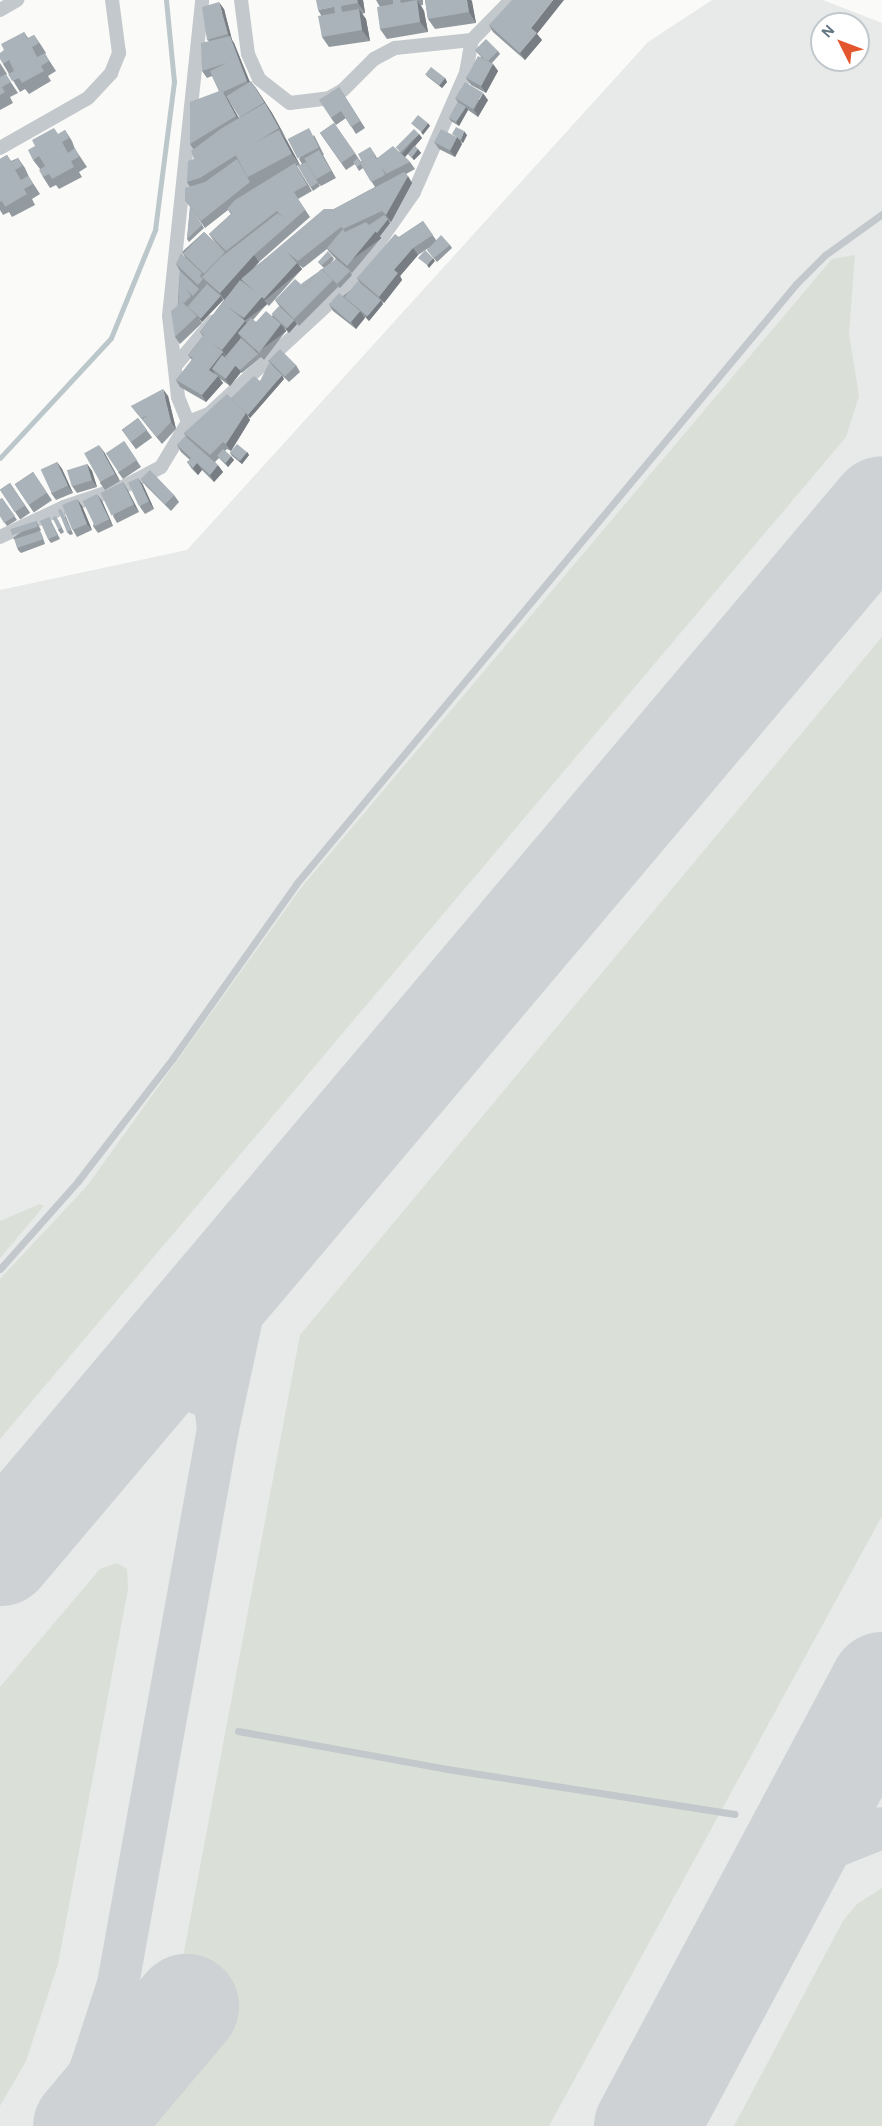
<!DOCTYPE html>
<html>
<head>
<meta charset="utf-8">
<style>
  body { margin:0 }
  #map { position:relative; width:882px; height:2126px; overflow:hidden; background:#fafaf8; font-family:"Alegreya Sans",sans-serif }
  div>[style] { position:absolute }
  [style*='--x'] { left:calc(var(--x)*1px); top:calc(var(--y)*1px); width:calc(var(--w)*1px); rotate:calc(var(--a)*1deg) }
  .built>* { inset:0; background:#e8e9e9 }
  .green>* { inset:0; background:#dadfd7 }
  .stream>* { height:4.5px; margin:-2.25px; padding:0 2.25px; transform-origin:2.25px; border-radius:2.25px; background:#bbc7cb }
  .taxiway>* { height:42px; margin:-21px; padding:0 21px; transform-origin:21px; border-radius:21px; background:#ced2d4 }
  .runway>* { height:105px; margin:-52.5px; padding:0 52.5px; transform-origin:52.5px; border-radius:52.5px; background:#ced2d4 }
  .lane>* { height:7px; margin:-3.5px; padding:0 3.5px; transform-origin:3.5px; border-radius:3.5px; background:#c3c8cc }
  .street>* { height:14px; margin:-7px; padding:0 7px; transform-origin:7px; border-radius:7px; background:#c3c8cc }
  .wall>* { inset:0; background:#929a9f; transform-origin:0 0 }
  .shaded-wall>* { inset:0; background:#777d82; transform-origin:0 0 }
  .building>* { inset:0; background:#aab3b9; transform-origin:0 0 }
  span { translate:-50% -50%; white-space:nowrap; text-align:center; line-height:1.15; -webkit-text-stroke:6px #fff; paint-order:stroke }
  .north { position:absolute; left:810px; top:12px; width:60px; height:60px; box-sizing:border-box; background:#fff; border:2px solid #c1c8cd; border-radius:50%; rotate:312deg; font-size:16px; font-weight:700; line-height:24px; text-align:center; color:#657683 }
  .north::after { content:''; display:block; margin:auto; width:21px; height:27px; background:#e4572e; clip-path:polygon(50% 0,100% 100%,50% 72%,0 100%) }
</style>
</head>
<body>
<div id="map">
  <div class="built">
    <div style="clip-path:polygon(evenodd,712px 0,823px 0,882px 23px,882px 2126px,0 2126px,0 590px,187px 550px,648px 42px,712px 0,822px 24px,858px 24px,858px 60px,822px 60px,822px 24px)"></div>
  </div>
  <div class="green">
    <div style="clip-path:polygon(855px 255px,849px 334px,859px 396px,846px 437px,0 1439px,0 1279px,87px 1186px,301px 888px,832px 259px)"></div>
    <div style="clip-path:polygon(882px 637px,882px 1516px,549px 2126px,131px 2126px,178px 1984px,300px 1335px)"></div>
    <div style="clip-path:polygon(40px 1204px,44px 1206px,0 1258px,0 1221px)"></div>
    <div style="clip-path:polygon(117px 1563px,127px 1569px,128px 1589px,58px 1964px,26px 2061px,0 2106px,0 1687px,100px 1569px)"></div>
    <div style="clip-path:polygon(882px 1888px,882px 2126px,734px 2126px,843px 1921px,857px 1904px)"></div>
  </div>
  <div class="stream">
    <div style="--x:0;--y:458;--w:163;--a:-47.2"></div>
    <div style="--x:111;--y:338;--w:117;--a:-67.8"></div>
    <div style="--x:155;--y:230;--w:149;--a:-82.7"></div>
    <div style="--x:174;--y:82;--w:82;--a:-95.6"></div>
  </div>
  <div class="taxiway">
    <div style="--x:102;--y:1432;--w:50;--a:-38.5"></div>
    <div style="--x:141;--y:1401;--w:45;--a:-16.8"></div>
    <div style="--x:184;--y:1388;--w:28;--a:21"></div>
    <div style="--x:210;--y:1398;--w:14;--a:65"></div>
    <div style="--x:216;--y:1411;--w:18;--a:84"></div>
    <div style="--x:784;--y:1867;--w:105;--a:-21.7"></div>
    <div style="--x:64;--y:2126;--w:65;--a:-65.4"></div>
    <div style="--x:91;--y:2067;--w:87;--a:-72"></div>
    <div style="--x:118;--y:1984;--w:564;--a:-79.79"></div>
    <div style="--x:218;--y:1429;--w:184;--a:-77.8"></div>
  </div>
  <div class="runway">
    <div style="--x:0;--y:1553;--w:1367;--a:-49.83"></div>
    <div style="--x:85;--y:2126;--w:157;--a:-49.9"></div>
    <div style="--x:646;--y:2126;--w:501;--a:-61.9"></div>
  </div>
  <div class="lane">
    <div style="--x:0;--y:1269;--w:118;--a:-48.4"></div>
    <div style="--x:78;--y:1181;--w:155;--a:-52.3"></div>
    <div style="--x:173;--y:1058;--w:213;--a:-54.7"></div>
    <div style="--x:296;--y:884;--w:781;--a:-50.19"></div>
    <div style="--x:796;--y:284;--w:41;--a:-45"></div>
    <div style="--x:825;--y:255;--w:70;--a:-35.7"></div>
    <div style="--x:238;--y:1731;--w:212;--a:10.3"></div>
    <div style="--x:447;--y:1769;--w:291;--a:8.9"></div>
  </div>
  <div class="street">
    <div style="--x:241;--y:0;--w:54;--a:82.6"></div>
    <div style="--x:248;--y:54;--w:27;--a:66"></div>
    <div style="--x:259;--y:79;--w:39;--a:38"></div>
    <div style="--x:290;--y:103;--w:39;--a:-7"></div>
    <div style="--x:329;--y:98;--w:16;--a:-30"></div>
    <div style="--x:343;--y:90;--w:44;--a:-45"></div>
    <div style="--x:374;--y:59;--w:24;--a:-28"></div>
    <div style="--x:395;--y:48;--w:77;--a:-5.9"></div>
    <div style="--x:0;--y:10;--w:20;--a:-30"></div>
    <div style="--x:0;--y:148;--w:101;--a:-29.6"></div>
    <div style="--x:88;--y:98;--w:34;--a:-47"></div>
    <div style="--x:111;--y:73;--w:22;--a:-68"></div>
    <div style="--x:119;--y:53;--w:53;--a:-97.5"></div>
    <div style="--x:176;--y:365;--w:57;--a:-49.9"></div>
    <div style="--x:188;--y:422;--w:27;--a:-112"></div>
    <div style="--x:178;--y:397;--w:81;--a:-96.3"></div>
    <div style="--x:169;--y:316;--w:318;--a:-84"></div>
    <div style="--x:0;--y:537;--w:71;--a:-25.1"></div>
    <div style="--x:64;--y:507;--w:62;--a:-18.7"></div>
    <div style="--x:123;--y:487;--w:43;--a:-27.8"></div>
    <div style="--x:161;--y:467;--w:52;--a:-59"></div>
    <div style="--x:188;--y:422;--w:22;--a:-21"></div>
    <div style="--x:209;--y:414;--w:190;--a:-42.7"></div>
    <div style="--x:349;--y:285;--w:113;--a:-55"></div>
    <div style="--x:414;--y:192;--w:130;--a:-66.4"></div>
    <div style="--x:466;--y:73;--w:34;--a:-80"></div>
    <div style="--x:472;--y:40;--w:56;--a:-45.7"></div>
  </div>
  <div class="wall">
    <div style="clip-path:polygon(363px 0,365px 13px,362px 14px,366px 19px,370px 41px,329px 47px,322px 37px,321px 15px,318px 10px)"></div>
    <div style="clip-path:polygon(376px 0,423px 0,423px 5px,421px 5px,424px 11px,428px 32px,387px 39px,380px 29px,380px 7px)"></div>
    <div style="clip-path:polygon(425px 0,471px 0,476px 23px,435px 29px,428px 19px)"></div>
    <div style="clip-path:polygon(evenodd,224px 9px,232px 40px,234px 43px,250px 82px,256px 88px,272px 113px,300px 165px,297px 166px,312px 191px,298px 199px,310px 217px,259px 262px,253px 268px,334px 209px,375px 187px,363px 168px,359px 171px,355px 164px,346px 170px,320px 133px,334px 123px,361px 162px,370px 147px,377px 158px,399px 152px,419px 134px,422px 138px,415px 146px,421px 153px,414px 160px,408px 154px,412px 149px,405px 157px,410px 162px,415px 169px,406px 174px,412px 183px,391px 222px,386px 218px,390px 223px,380px 236px,379px 235px,381px 238px,352px 273px,336px 259px,350px 271px,352px 275px,340px 288px,336px 285px,338px 287px,299px 326px,296px 322px,297px 324px,289px 333px,284px 328px,286px 331px,264px 360px,260px 356px,261px 357px,242px 373px,239px 370px,241px 372px,230px 386px,219px 378px,223px 383px,206px 402px,180px 387px,176px 380px,192px 360px,188px 355px,203px 336px,200px 332px,224px 300px,221px 297px,223px 300px,202px 322px,199px 319px,202px 323px,180px 344px,175px 337px,180px 271px,176px 264px,185px 257px,182px 252px,204px 232px,226px 253px,214px 241px,209px 234px,231px 214px,228px 210px,205px 228px,185px 200px,190px 187px,187px 182px,194px 159px,194px 150px,190px 144px,219px 91px,212px 76px,207px 78px,202px 71px,209px 41px,207px 40px,224px 9px,228px 99px,240px 117px,239px 118px,228px 99px,224px 9px,327px 249px,332px 255px,336px 259px,329px 265px,334px 259px,332px 256px,318px 262px,324px 268px,301px 285px,275px 300px,280px 307px,272px 316px,256px 322px,253px 320px,267px 304px,269px 306px,302px 269px,299px 265px,303px 268px,327px 249px)"></div>
    <div style="clip-path:polygon(489px 25px,537px 34px,542px 40px,525px 60px,493px 32px)"></div>
    <div style="clip-path:polygon(24px 32px,28px 38px,34px 35px,41px 45px,46px 53px,45px 54px,56px 71px,48px 76px,51px 81px,29px 94px,25px 89px,20px 92px,3px 64px,4px 50px)"></div>
    <div style="clip-path:polygon(475px 50px,498px 51px,500px 54px,492px 63px,498px 71px,486px 93px,471px 85px,466px 78px,481px 57px)"></div>
    <div style="clip-path:polygon(0 63px,7px 74px,6px 75px,18px 93px,10px 97px,13px 103px,0 110px)"></div>
    <div style="clip-path:polygon(425px 74px,445px 78px,447px 82px,442px 88px,428px 77px)"></div>
    <div style="clip-path:polygon(339px 87px,365px 128px,356px 134px,346px 118px,336px 125px,331px 118px)"></div>
    <div style="clip-path:polygon(455px 98px,488px 100px,478px 117px,468px 110px,459px 126px,451px 121px,449px 118px,458px 102px)"></div>
    <div style="clip-path:polygon(65px 130px,72px 141px,75px 149px,87px 167px,79px 172px,82px 177px,59px 189px,56px 185px,50px 188px,43px 177px,40px 169px,33px 160px,59px 134px)"></div>
    <div style="clip-path:polygon(314px 135px,324px 155px,323px 155px,336px 178px,321px 186px,318px 183px,320px 186px,313px 191px,298px 166px,302px 164px,299px 159px)"></div>
    <div style="clip-path:polygon(467px 135px,463px 143px,461px 142px,462px 144px,455px 157px,439px 149px,434px 142px)"></div>
    <div style="clip-path:polygon(7px 155px,11px 161px,18px 158px,25px 168px,29px 177px,40px 194px,32px 199px,35px 205px,12px 217px,9px 212px,3px 215px,0 210px,0 159px)"></div>
    <div style="clip-path:polygon(190px 207px,204px 228px,189px 242px,187px 239px)"></div>
    <div style="clip-path:polygon(423px 221px,436px 240px,450px 245px,452px 248px,437px 262px,427px 250px,430px 247px,418px 255px,400px 276px,402px 280px,384px 303px,382px 301px,383px 304px,369px 321px,365px 317px,356px 329px,333px 311px,329px 304px,343px 296px,360px 283px,357px 278px,399px 237px)"></div>
    <div style="clip-path:polygon(268px 360px,296px 365px,300px 372px,289px 382px,273px 367px)"></div>
    <div style="clip-path:polygon(284px 379px,250px 418px,247px 415px,250px 420px,231px 451px,247px 452px,249px 455px,242px 464px,232px 456px,230px 453px,231px 451px,227px 449px,225px 451px,234px 460px,228px 467px,219px 458px,215px 462px,223px 472px,214px 482px,202px 470px,198px 475px,192px 469px,187px 462px,190px 460px,181px 452px,177px 445px,187px 438px,184px 433px,231px 398px,260px 381px)"></div>
    <div style="clip-path:polygon(168px 396px,176px 429px,162px 444px,131px 406px)"></div>
    <div style="left:138px;top:418px;width:24px;height:20px;rotate:54deg"></div>
    <div style="clip-path:polygon(124px 441px,141px 467px,123px 479px,118px 472px)"></div>
    <div style="clip-path:polygon(104px 452px,120px 481px,105px 490px,100px 483px)"></div>
    <div style="clip-path:polygon(57px 462px,62px 469px,73px 493px,56px 500px,51px 493px)"></div>
    <div style="clip-path:polygon(87px 464px,92px 471px,97px 487px,77px 493px,72px 486px)"></div>
    <div style="left:33px;top:472px;width:34px;height:22px;rotate:56deg"></div>
    <div style="clip-path:polygon(141px 479px,174px 495px,179px 502px,171px 511px,146px 486px)"></div>
    <div style="clip-path:polygon(123px 482px,127px 489px,139px 512px,117px 523px,113px 516px)"></div>
    <div style="left:10px;top:483px;width:36px;height:12px;rotate:56deg"></div>
    <div style="clip-path:polygon(143px 485px,154px 509px,145px 514px,140px 507px)"></div>
    <div style="clip-path:polygon(2px 498px,17px 520px,7px 526px,0 516px)"></div>
    <div style="clip-path:polygon(102px 501px,113px 526px,98px 533px,93px 526px)"></div>
    <div style="clip-path:polygon(82px 506px,92px 530px,77px 537px,73px 530px)"></div>
    <div style="clip-path:polygon(64px 512px,73px 534px,70px 535px,67px 532px)"></div>
    <div style="clip-path:polygon(49px 517px,60px 539px,51px 543px,48px 539px)"></div>
    <div style="clip-path:polygon(58px 520px,64px 532px,61px 534px,58px 530px)"></div>
    <div style="clip-path:polygon(36px 521px,41px 530px,38px 532px,40px 531px,42px 535px,45px 544px,21px 553px,18px 550px,15px 540px,13px 538px)"></div>
  </div>
  <div class="shaded-wall">
    <div style="clip-path:polygon(357px 0,363px 0,365px 13px,358px 3px)"></div>
    <div style="clip-path:polygon(417px 0,424px 11px,428px 32px,420px 22px)"></div>
    <div style="clip-path:polygon(467px 0,471px 0,472px 1px,476px 23px,469px 12px)"></div>
    <div style="clip-path:polygon(553px 0,564px 0,537px 34px,542px 40px,525px 60px,520px 53px,531px 28px)"></div>
    <div style="clip-path:polygon(219px 2px,224px 9px,232px 40px,234px 43px,252px 88px,247px 81px,230px 37px,228px 34px)"></div>
    <div style="clip-path:polygon(359px 9px,366px 19px,370px 41px,362px 30px)"></div>
    <div style="clip-path:polygon(493px 64px,498px 71px,486px 93px,481px 86px)"></div>
    <div style="clip-path:polygon(445px 78px,447px 82px,442px 88px,439px 85px)"></div>
    <div style="clip-path:polygon(251px 81px,272px 113px,286px 138px,279px 128px)"></div>
    <div style="clip-path:polygon(222px 90px,229px 101px,243px 126px,236px 116px)"></div>
    <div style="clip-path:polygon(483px 93px,488px 100px,478px 117px,474px 110px)"></div>
    <div style="clip-path:polygon(466px 107px,468px 110px,459px 126px,456px 122px)"></div>
    <div style="clip-path:polygon(428px 123px,430px 126px,423px 135px,421px 132px)"></div>
    <div style="clip-path:polygon(279px 130px,287px 141px,300px 165px,292px 154px)"></div>
    <div style="clip-path:polygon(464px 131px,467px 135px,463px 143px,461px 140px)"></div>
    <div style="clip-path:polygon(419px 134px,422px 138px,405px 157px,402px 154px)"></div>
    <div style="clip-path:polygon(457px 137px,462px 144px,455px 157px,450px 151px)"></div>
    <div style="clip-path:polygon(418px 149px,421px 153px,414px 160px,412px 157px)"></div>
    <div style="clip-path:polygon(408px 176px,412px 183px,391px 222px,386px 215px)"></div>
    <div style="clip-path:polygon(388px 219px,390px 223px,380px 236px,377px 233px)"></div>
    <div style="left:376px;top:231px;width:9px;height:45px;rotate:54deg"></div>
    <div style="clip-path:polygon(413px 248px,418px 255px,400px 276px,402px 280px,384px 303px,379px 297px,394px 270px)"></div>
    <div style="clip-path:polygon(254px 255px,259px 262px,224px 300px,220px 293px)"></div>
    <div style="clip-path:polygon(433px 258px,435px 261px,429px 268px,427px 265px)"></div>
    <div style="left:297px;top:263px;width:8px;height:49px;rotate:50deg"></div>
    <div style="clip-path:polygon(221px 296px,223px 300px,202px 322px,200px 319px)"></div>
    <div style="left:262px;top:297px;width:9px;height:28px;rotate:54deg"></div>
    <div style="clip-path:polygon(381px 300px,383px 304px,369px 321px,366px 317px)"></div>
    <div style="clip-path:polygon(360px 311px,365px 318px,356px 329px,351px 322px)"></div>
    <div style="clip-path:polygon(294px 320px,297px 324px,289px 333px,286px 329px)"></div>
    <div style="clip-path:polygon(245px 321px,250px 328px,238px 333px,241px 338px,227px 357px,222px 350px)"></div>
    <div style="left:281px;top:324px;width:9px;height:36px;rotate:54deg"></div>
    <div style="clip-path:polygon(223px 352px,227px 359px,212px 369px,215px 374px,209px 370px)"></div>
    <div style="clip-path:polygon(236px 365px,241px 372px,230px 386px,225px 379px)"></div>
    <div style="clip-path:polygon(282px 375px,284px 379px,250px 418px,248px 415px)"></div>
    <div style="clip-path:polygon(218px 376px,223px 383px,206px 402px,202px 395px)"></div>
    <div style="clip-path:polygon(163px 389px,168px 396px,176px 429px,171px 422px)"></div>
    <div style="clip-path:polygon(246px 413px,250px 420px,231px 451px,226px 444px)"></div>
    <div style="clip-path:polygon(99px 445px,104px 452px,120px 481px,115px 474px)"></div>
    <div style="clip-path:polygon(247px 452px,249px 455px,242px 464px,239px 461px)"></div>
    <div style="clip-path:polygon(231px 456px,234px 460px,228px 467px,226px 463px)"></div>
    <div style="clip-path:polygon(57px 462px,62px 469px,73px 493px,68px 486px)"></div>
    <div style="clip-path:polygon(197px 463px,202px 470px,198px 475px,193px 468px)"></div>
    <div style="clip-path:polygon(87px 464px,92px 471px,97px 487px,92px 480px)"></div>
    <div style="clip-path:polygon(218px 465px,223px 472px,214px 482px,210px 475px)"></div>
    <div style="clip-path:polygon(138px 478px,143px 485px,154px 509px,149px 502px)"></div>
    <div style="clip-path:polygon(123px 482px,127px 489px,139px 512px,134px 505px)"></div>
    <div style="clip-path:polygon(97px 494px,102px 501px,113px 526px,109px 519px)"></div>
    <div style="clip-path:polygon(77px 499px,82px 506px,92px 530px,87px 524px)"></div>
  </div>
  <div class="building">
    <div style="clip-path:polygon(316px 0,357px 0,358px 3px,341px 6px,342px 12px,359px 9px,362px 30px,322px 37px,318px 16px,335px 13px,334px 7px,318px 10px)"></div>
    <div style="clip-path:polygon(393px 0,400px 0,401px 3px,417px 0,420px 22px,380px 29px,377px 7px,393px 4px)"></div>
    <div style="clip-path:polygon(425px 0,467px 0,469px 12px,428px 19px)"></div>
    <div style="clip-path:polygon(512px 0,553px 0,531px 28px,537px 33px,520px 53px,489px 25px)"></div>
    <div style="clip-path:polygon(219px 2px,228px 34px,207px 40px,202px 7px)"></div>
    <div style="clip-path:polygon(24px 32px,27px 39px,34px 35px,39px 43px,32px 47px,37px 57px,45px 53px,49px 61px,41px 66px,44px 71px,22px 83px,19px 78px,12px 81px,8px 74px,14px 71px,9px 60px,3px 64px,0 59px,0 53px,4px 50px,1px 44px)"></div>
    <div style="clip-path:polygon(230px 36px,247px 81px,223px 92px,222px 90px,219px 91px,210px 71px,227px 63px,202px 71px,201px 43px)"></div>
    <div style="clip-path:polygon(486px 39px,498px 51px,488px 61px,484px 59px,475px 50px)"></div>
    <div style="left:478px;top:56px;width:17px;height:25px;rotate:28deg"></div>
    <div style="left:431px;top:67px;width:18px;height:9px;rotate:38deg"></div>
    <div style="clip-path:polygon(6px 74px,11px 82px,2px 87px,5px 92px,0 95px,0 77px)"></div>
    <div style="left:251px;top:81px;width:25px;height:29px;rotate:58deg"></div>
    <div style="left:465px;top:82px;width:21px;height:19px;rotate:31deg"></div>
    <div style="clip-path:polygon(339px 87px,360px 121px,351px 127px,341px 111px,331px 118px,319px 100px)"></div>
    <div style="clip-path:polygon(222px 90px,236px 116px,190px 144px,190px 102px)"></div>
    <div style="clip-path:polygon(458px 102px,466px 107px,456px 122px,449px 118px)"></div>
    <div style="clip-path:polygon(265px 103px,279px 128px,200px 178px,187px 182px,188px 161px,194px 159px,191px 151px,222px 128px)"></div>
    <div style="left:418px;top:115px;width:13px;height:11px;rotate:39deg"></div>
    <div style="left:334px;top:123px;width:37px;height:17px;rotate:55deg"></div>
    <div style="clip-path:polygon(456px 127px,464px 131px,461px 140px,452px 134px)"></div>
    <div style="clip-path:polygon(54px 128px,58px 134px,65px 130px,69px 138px,62px 142px,68px 153px,75px 148px,79px 157px,71px 161px,74px 167px,52px 179px,49px 174px,43px 177px,39px 170px,45px 166px,39px 156px,33px 160px,28px 150px,35px 146px,32px 140px)"></div>
    <div style="left:309px;top:128px;width:22px;height:24px;rotate:63deg"></div>
    <div style="left:414px;top:129px;width:7px;height:26px;rotate:45deg"></div>
    <div style="left:441px;top:129px;width:18px;height:15px;rotate:27deg"></div>
    <div style="left:279px;top:130px;width:27px;height:50px;rotate:62deg"></div>
    <div style="clip-path:polygon(393px 146px,410px 162px,386px 174px,382px 168px,385px 175px,371px 182px,360px 163px,374px 155px,376px 159px)"></div>
    <div style="left:414px;top:146px;width:5px;height:10px;rotate:37deg"></div>
    <div style="clip-path:polygon(370px 147px,376px 156px,375px 157px,374px 155px,362px 162px,358px 154px)"></div>
    <div style="left:319px;top:150px;width:24px;height:17px;rotate:60deg"></div>
    <div style="clip-path:polygon(7px 155px,11px 162px,18px 158px,22px 166px,15px 170px,21px 180px,28px 176px,33px 184px,24px 189px,27px 194px,5px 207px,2px 201px,0 202px,0 159px)"></div>
    <div style="clip-path:polygon(358px 158px,361px 164px,357px 167px,353px 162px)"></div>
    <div style="clip-path:polygon(237px 159px,250px 182px,201px 221px,185px 200px,185px 188px,205px 182px)"></div>
    <div style="left:306px;top:162px;width:24px;height:9px;rotate:60deg"></div>
    <div style="clip-path:polygon(295px 163px,307px 185px,294px 192px,305px 210px,254px 255px,220px 293px,202px 277px,220px 258px,278px 213px,286px 220px,277px 211px,226px 251px,209px 234px,232px 213px,227px 209px,235px 200px)"></div>
    <div style="clip-path:polygon(404px 172px,408px 176px,386px 215px,382px 211px,343px 229px,341px 227px,298px 261px,287px 252px,297px 263px,264px 299px,262px 297px,244px 318px,228px 307px,245px 321px,222px 350px,213px 344px,223px 352px,209px 370px,218px 376px,202px 395px,176px 380px,193px 358px,188px 355px,204px 335px,200px 332px,240px 280px,256px 292px,241px 279px,324px 209px,334px 209px)"></div>
    <div style="clip-path:polygon(190px 207px,202px 225px,187px 239px)"></div>
    <div style="clip-path:polygon(384px 215px,388px 219px,377px 233px,369px 225px)"></div>
    <div style="clip-path:polygon(423px 221px,433px 235px,413px 248px,394px 270px,398px 273px,379px 297px,357px 278px,395px 234px,399px 237px)"></div>
    <div style="clip-path:polygon(366px 222px,376px 231px,347px 266px,327px 248px,343px 229px,345px 232px)"></div>
    <div style="left:204px;top:232px;width:29px;height:30px;rotate:44deg"></div>
    <div style="clip-path:polygon(441px 235px,450px 245px,434px 258px,427px 250px)"></div>
    <div style="clip-path:polygon(425px 250px,433px 258px,427px 265px,418px 258px)"></div>
    <div style="clip-path:polygon(328px 251px,332px 256px,322px 265px,318px 262px)"></div>
    <div style="clip-path:polygon(181px 253px,202px 273px,200px 276px,203px 279px,198px 285px,176px 264px)"></div>
    <div style="clip-path:polygon(336px 259px,350px 271px,337px 284px,322px 269px)"></div>
    <div style="clip-path:polygon(321px 269px,333px 280px,294px 319px,275px 300px,295px 279px,304px 287px)"></div>
    <div style="clip-path:polygon(180px 271px,199px 289px,193px 296px,186px 289px,191px 296px,184px 303px,182px 302px,178px 306px)"></div>
    <div style="clip-path:polygon(318px 272px,304px 287px,301px 284px)"></div>
    <div style="left:358px;top:281px;width:30px;height:21px;rotate:40deg"></div>
    <div style="left:207px;top:284px;width:18px;height:30px;rotate:41deg"></div>
    <div style="left:339px;top:293px;width:28px;height:15px;rotate:41deg"></div>
    <div style="clip-path:polygon(182px 302px,197px 316px,175px 337px,171px 311px)"></div>
    <div style="left:279px;top:306px;width:21px;height:11px;rotate:43deg"></div>
    <div style="clip-path:polygon(266px 311px,281px 324px,259px 353px,238px 333px,251px 318px,256px 322px)"></div>
    <div style="clip-path:polygon(241px 338px,258px 354px,240px 370px,225px 357px)"></div>
    <div style="left:280px;top:349px;width:23px;height:16px;rotate:45deg"></div>
    <div style="left:222px;top:355px;width:17px;height:17px;rotate:36deg"></div>
    <div style="clip-path:polygon(269px 363px,282px 375px,248px 415px,231px 398px,254px 376px,260px 381px)"></div>
    <div style="clip-path:polygon(163px 389px,171px 422px,157px 437px,142px 419px,149px 415px,141px 418px,131px 406px)"></div>
    <div style="clip-path:polygon(227px 394px,246px 413px,226px 444px,223px 442px,210px 455px,184px 433px)"></div>
    <div style="left:138px;top:418px;width:15px;height:20px;rotate:53deg"></div>
    <div style="clip-path:polygon(185px 436px,218px 465px,210px 475px,197px 463px,193px 468px,187px 462px,191px 458px,177px 445px)"></div>
    <div style="left:124px;top:441px;width:23px;height:22px;rotate:56deg"></div>
    <div style="left:237px;top:444px;width:13px;height:11px;rotate:39deg"></div>
    <div style="left:99px;top:445px;width:33px;height:17px;rotate:61deg"></div>
    <div style="left:223px;top:449px;width:11px;height:9px;rotate:41deg"></div>
    <div style="left:57px;top:462px;width:26px;height:18px;rotate:65deg"></div>
    <div style="left:87px;top:464px;width:17px;height:21px;rotate:73deg"></div>
    <div style="left:150px;top:470px;width:35px;height:13px;rotate:46deg"></div>
    <div style="left:33px;top:472px;width:25px;height:22px;rotate:56deg"></div>
    <div style="left:138px;top:478px;width:26px;height:11px;rotate:65deg"></div>
    <div style="left:123px;top:482px;width:25px;height:25px;rotate:64deg"></div>
    <div style="left:10px;top:483px;width:27px;height:12px;rotate:57deg"></div>
    <div style="left:97px;top:494px;width:28px;height:16px;rotate:64deg"></div>
    <div style="clip-path:polygon(2px 498px,15px 516px,4px 523px,0 516px,0 499px)"></div>
    <div style="left:77px;top:499px;width:27px;height:16px;rotate:68deg"></div>
    <div style="clip-path:polygon(61px 509px,71px 530px,67px 532px,58px 510px)"></div>
    <div style="left:56px;top:516px;width:13px;height:4px;rotate:63deg"></div>
    <div style="left:49px;top:517px;width:20px;height:10px;rotate:66deg"></div>
    <div style="left:36px;top:521px;width:6px;height:27px;rotate:72deg"></div>
    <div style="left:40px;top:531px;width:9px;height:27px;rotate:72deg"></div>
  </div>
  <div class="north">N</div>
</div>
</body>
</html>
